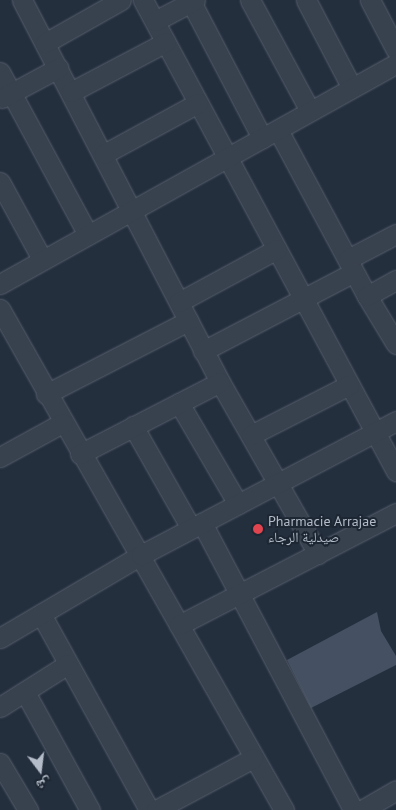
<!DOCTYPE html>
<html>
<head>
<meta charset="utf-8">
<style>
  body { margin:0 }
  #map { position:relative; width:396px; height:810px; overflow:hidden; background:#242f3e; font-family:"PT Sans","Noto Naskh Arabic",sans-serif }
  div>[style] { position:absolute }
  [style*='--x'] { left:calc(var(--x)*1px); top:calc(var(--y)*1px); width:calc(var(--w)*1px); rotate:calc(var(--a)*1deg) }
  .building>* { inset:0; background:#455162 }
  .roads { filter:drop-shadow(0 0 1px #565f6c) drop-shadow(0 0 1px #565f6c) }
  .minor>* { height:19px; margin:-9.5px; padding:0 9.5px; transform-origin:9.5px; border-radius:9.5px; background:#38414e }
  .dots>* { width:14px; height:14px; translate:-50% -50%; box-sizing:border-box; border:2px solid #1d2633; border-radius:50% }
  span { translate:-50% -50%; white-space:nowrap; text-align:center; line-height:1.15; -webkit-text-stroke:4px #1d2633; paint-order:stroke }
  .poi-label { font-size:14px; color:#b4bcc9 }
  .left { translate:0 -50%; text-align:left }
  .north { position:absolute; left:15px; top:745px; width:50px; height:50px; -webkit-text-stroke:4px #1d2633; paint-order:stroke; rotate:165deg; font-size:14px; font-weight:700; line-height:20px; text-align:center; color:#b4bcc9 }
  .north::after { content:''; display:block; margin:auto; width:18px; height:22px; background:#b4bcc9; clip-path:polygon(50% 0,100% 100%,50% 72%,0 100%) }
</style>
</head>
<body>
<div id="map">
  <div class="building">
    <div style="clip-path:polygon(377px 612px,381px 631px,396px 656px,396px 665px,311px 708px,287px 660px)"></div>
  </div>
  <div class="roads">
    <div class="minor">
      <div style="--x:22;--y:0;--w:430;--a:62.6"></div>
      <div style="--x:220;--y:382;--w:198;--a:60.3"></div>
      <div style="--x:143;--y:0;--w:535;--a:61.76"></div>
      <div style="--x:190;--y:0;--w:156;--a:62.4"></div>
      <div style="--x:250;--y:0;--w:126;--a:61.6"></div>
      <div style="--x:306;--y:0;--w:99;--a:62.4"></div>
      <div style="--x:370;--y:0;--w:56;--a:62.5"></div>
      <div style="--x:155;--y:21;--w:45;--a:-27.7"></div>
      <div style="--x:45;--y:43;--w:87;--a:-29.5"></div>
      <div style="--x:0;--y:72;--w:185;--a:61.6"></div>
      <div style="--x:71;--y:92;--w:107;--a:-27.8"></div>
      <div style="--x:2;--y:98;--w:64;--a:-28.2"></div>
      <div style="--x:278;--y:130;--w:188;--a:61.8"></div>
      <div style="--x:367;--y:296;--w:56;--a:58.9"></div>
      <div style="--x:104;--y:154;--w:107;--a:-28.5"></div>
      <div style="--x:0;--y:182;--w:88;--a:61.4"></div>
      <div style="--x:348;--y:259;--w:54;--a:-27.5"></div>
      <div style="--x:0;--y:284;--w:453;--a:-29.1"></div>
      <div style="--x:367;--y:296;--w:33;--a:-29"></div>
      <div style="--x:179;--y:302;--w:111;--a:-28.4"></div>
      <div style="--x:0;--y:309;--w:576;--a:60.45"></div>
      <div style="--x:203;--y:351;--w:170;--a:-27.6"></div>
      <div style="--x:46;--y:394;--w:160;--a:-27.2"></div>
      <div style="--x:179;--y:403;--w:117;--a:59.7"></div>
      <div style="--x:133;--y:426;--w:117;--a:60.4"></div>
      <div style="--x:251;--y:435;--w:110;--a:-27"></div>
      <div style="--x:80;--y:454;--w:157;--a:-27.2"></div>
      <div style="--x:0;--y:457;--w:71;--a:-28.7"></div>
      <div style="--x:202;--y:523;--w:324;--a:62.2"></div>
      <div style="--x:41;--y:614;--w:224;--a:61.1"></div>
      <div style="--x:179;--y:625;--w:244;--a:-27.3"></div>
      <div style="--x:0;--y:638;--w:164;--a:-30.5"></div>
      <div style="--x:141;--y:555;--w:288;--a:-27.7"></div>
      <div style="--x:25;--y:692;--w:135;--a:61.2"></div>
      <div style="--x:0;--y:707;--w:80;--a:-32.3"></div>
      <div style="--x:0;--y:763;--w:55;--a:59.2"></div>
      <div style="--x:156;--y:810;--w:110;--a:-28.2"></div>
      <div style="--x:362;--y:810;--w:39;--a:-30"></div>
    </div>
  </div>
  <div class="dots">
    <div style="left:258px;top:529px;background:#e0444e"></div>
  </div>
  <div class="poi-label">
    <span class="left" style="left:268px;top:529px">Pharmacie Arrajae<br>صيدلية الرجاء</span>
  </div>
  <div class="north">ش</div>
</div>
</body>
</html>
